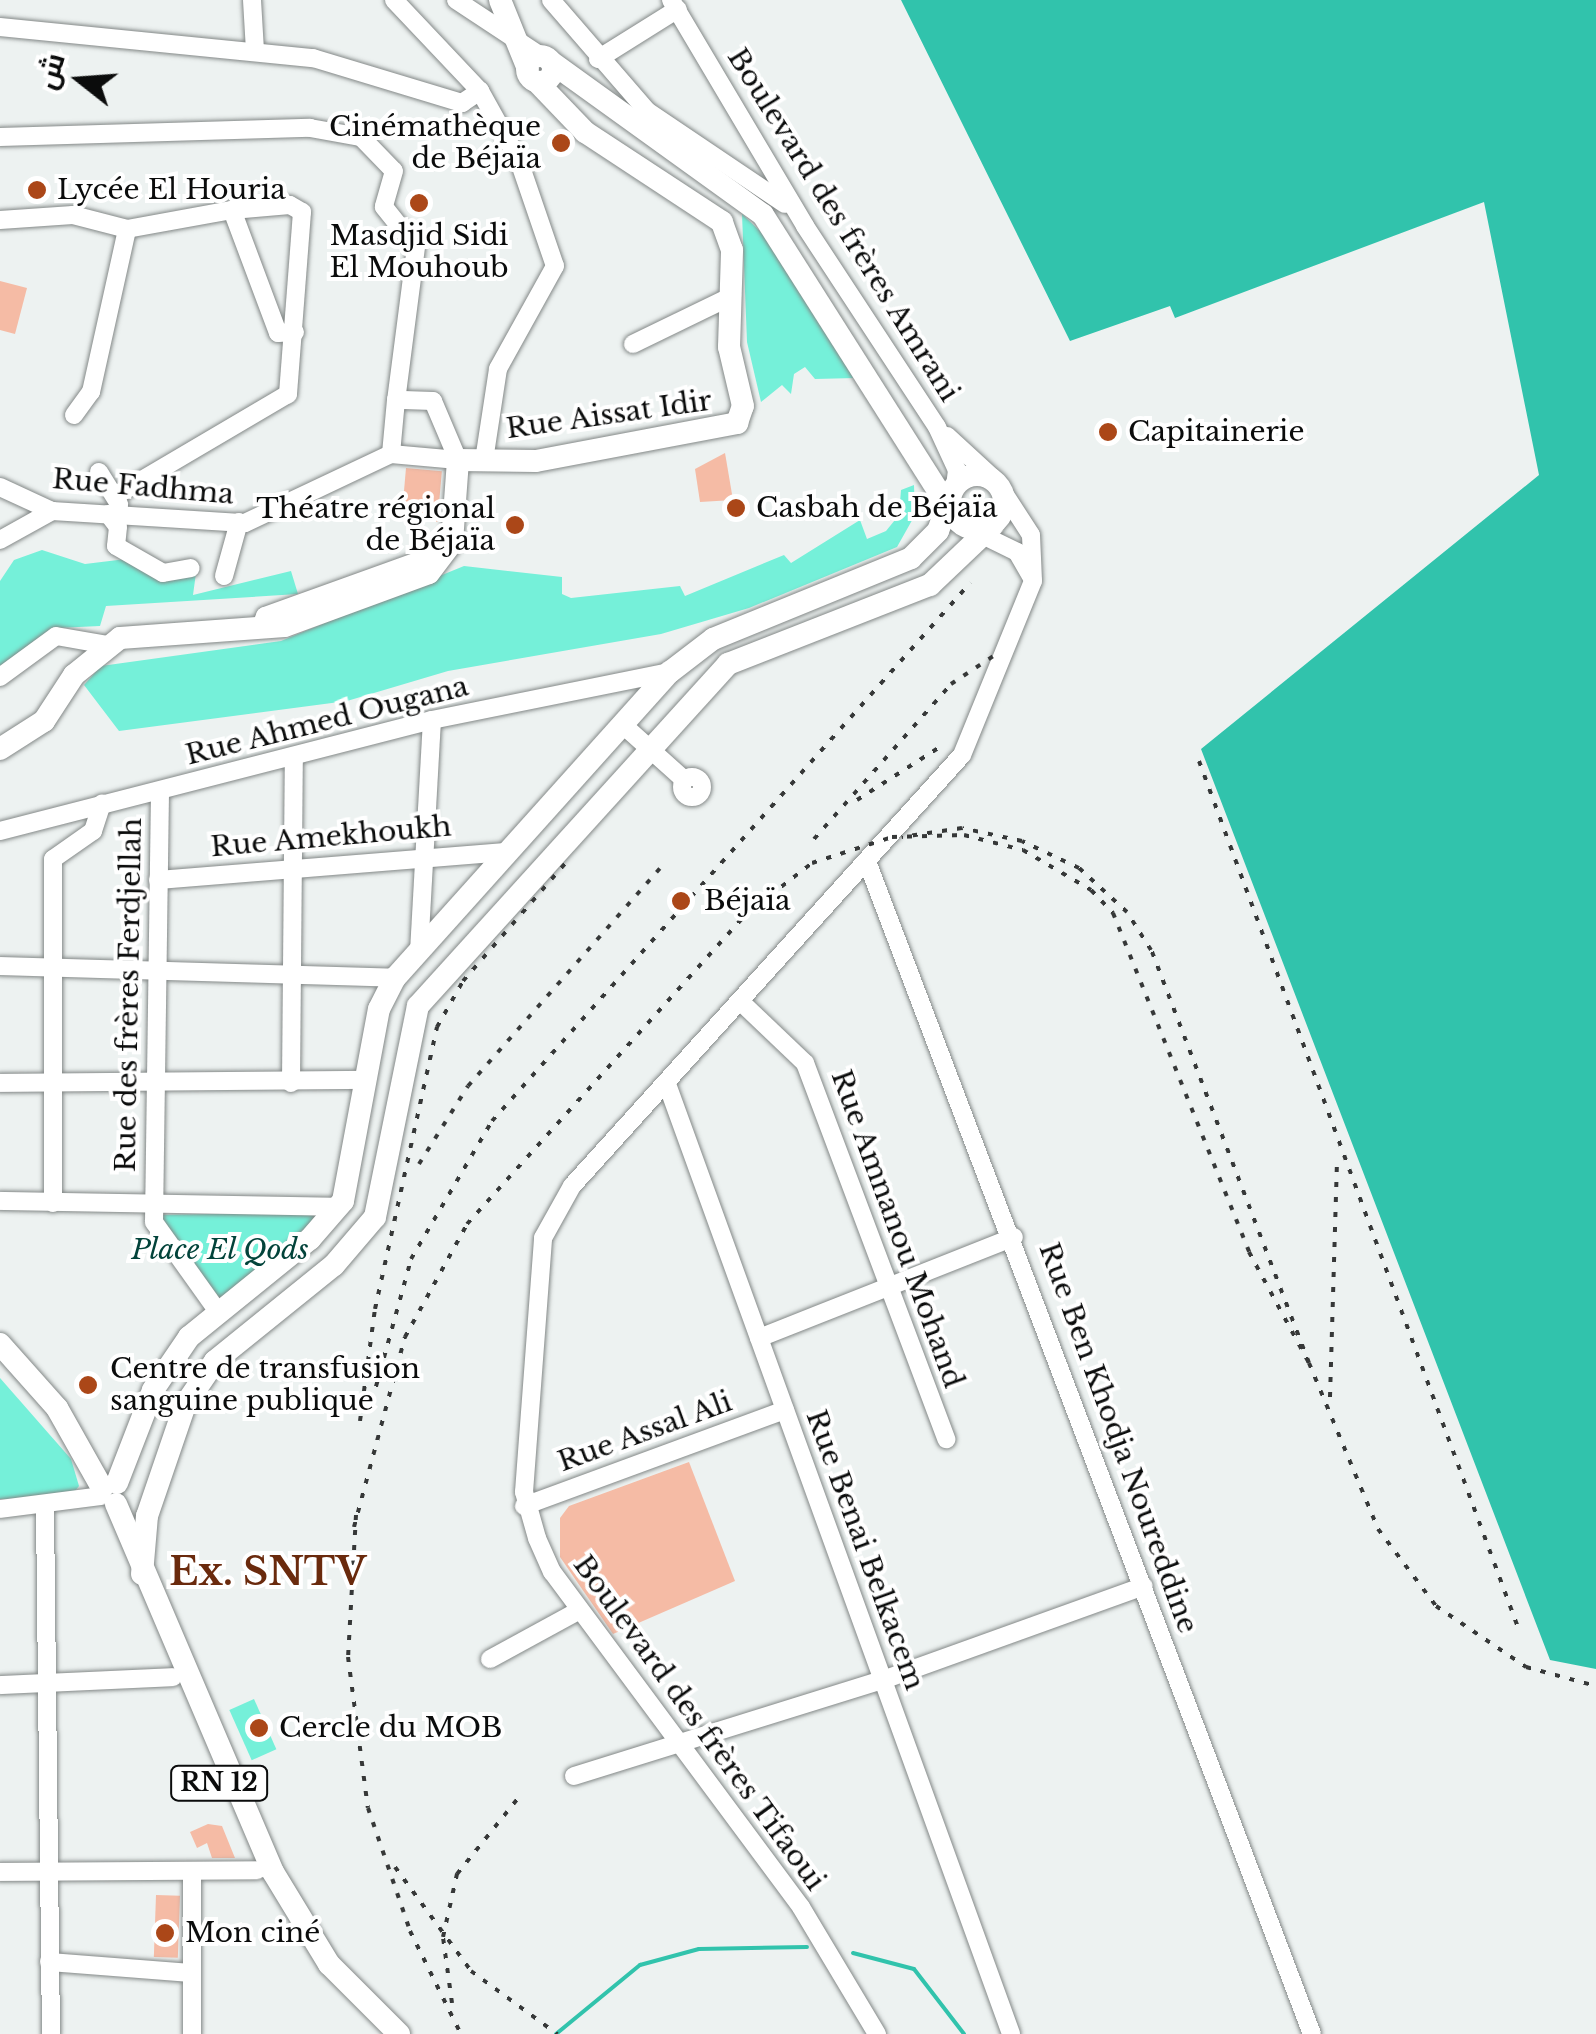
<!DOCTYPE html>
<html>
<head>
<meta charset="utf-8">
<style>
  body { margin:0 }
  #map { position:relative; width:1596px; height:2034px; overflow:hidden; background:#edf2f1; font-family:"Libre Baskerville",Cairo,serif }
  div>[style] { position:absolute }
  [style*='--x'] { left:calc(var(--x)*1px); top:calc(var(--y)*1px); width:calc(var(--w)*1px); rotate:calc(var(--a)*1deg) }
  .green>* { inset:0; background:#75f0d9; transform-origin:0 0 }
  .water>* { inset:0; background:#31c3ac }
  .stream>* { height:4px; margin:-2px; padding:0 2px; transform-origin:2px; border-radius:2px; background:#31c3ac }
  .building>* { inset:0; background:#f5bba5; transform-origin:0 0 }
  .roads { filter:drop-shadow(0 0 2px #838887) drop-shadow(0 0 2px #838887) }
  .minor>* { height:18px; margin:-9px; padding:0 9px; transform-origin:9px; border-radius:9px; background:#fff }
  .minor>.ring { margin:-9px; padding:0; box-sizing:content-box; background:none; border:18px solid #fff; border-radius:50% }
  .major>* { height:22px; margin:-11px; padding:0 11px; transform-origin:11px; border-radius:11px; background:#fff }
  .major>.ring { margin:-11px; padding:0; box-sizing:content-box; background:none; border:22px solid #fff; border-radius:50% }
  .rail>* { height:4px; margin-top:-2px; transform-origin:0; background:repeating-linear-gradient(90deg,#363838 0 5px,transparent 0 15px) }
  .dots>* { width:28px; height:28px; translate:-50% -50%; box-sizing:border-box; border:5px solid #fff; border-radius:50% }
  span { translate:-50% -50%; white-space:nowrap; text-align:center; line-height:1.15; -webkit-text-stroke:8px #fff; paint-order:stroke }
  .shield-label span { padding:2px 8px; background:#fff; border:2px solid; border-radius:8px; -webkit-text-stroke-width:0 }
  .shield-label { font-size:25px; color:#0b0c0c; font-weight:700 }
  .poi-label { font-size:28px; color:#0b0c0c }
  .right { translate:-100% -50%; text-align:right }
  .left { translate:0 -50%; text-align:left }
  .street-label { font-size:28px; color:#0b0c0c }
  .park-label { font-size:28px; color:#02433a; font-style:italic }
  .district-label { font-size:38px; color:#6a2a0d; font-weight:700 }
  .north { position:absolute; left:30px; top:30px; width:100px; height:100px; -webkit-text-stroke:8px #fff; paint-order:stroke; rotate:287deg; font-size:28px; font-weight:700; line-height:40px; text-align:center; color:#0b0c0c }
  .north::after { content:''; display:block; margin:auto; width:35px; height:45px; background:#0b0c0c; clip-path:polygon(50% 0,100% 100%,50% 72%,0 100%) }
</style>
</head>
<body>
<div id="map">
  <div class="green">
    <div style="clip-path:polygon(742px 214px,765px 236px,855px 378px,815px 379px,805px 367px,794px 374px,791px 394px,782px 385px,761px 402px,747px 342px)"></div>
    <div style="clip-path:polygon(914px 485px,915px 515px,897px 547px,749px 608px,661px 634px,448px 671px,347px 701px,119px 731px,84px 685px,101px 666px,281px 641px,464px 566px,562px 577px,562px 594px,571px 598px,680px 586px,685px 596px,784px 555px,791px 563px,860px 520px,867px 539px,886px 531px,899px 515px,901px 490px)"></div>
    <div style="clip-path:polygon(42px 550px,85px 564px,126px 559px,196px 573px,193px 595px,291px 571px,298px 594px,106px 606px,100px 626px,57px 628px,0 671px,0 581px,14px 560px)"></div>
    <div style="clip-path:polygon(330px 1212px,210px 1308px,152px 1215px)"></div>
    <div style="clip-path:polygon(0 1378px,71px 1459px,79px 1486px,69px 1499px,0 1499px)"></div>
    <div style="left:254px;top:1699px;width:55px;height:27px;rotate:66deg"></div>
  </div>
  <div class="water">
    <div style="clip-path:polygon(901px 0,1596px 0,1596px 1669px,1550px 1660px,1201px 749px,1539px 475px,1484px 202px,1175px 318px,1170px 306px,1070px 341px)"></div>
  </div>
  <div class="stream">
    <div style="--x:853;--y:1953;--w:63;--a:14.7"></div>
    <div style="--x:914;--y:1969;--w:82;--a:52.4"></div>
    <div style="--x:556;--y:2034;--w:109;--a:-39.4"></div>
    <div style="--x:640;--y:1965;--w:61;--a:-15.2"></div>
    <div style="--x:699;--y:1949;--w:108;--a:-1.1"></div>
  </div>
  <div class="building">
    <div style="clip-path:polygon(0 281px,27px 288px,15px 334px,0 330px)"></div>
    <div style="clip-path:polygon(725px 453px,733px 500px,700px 502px,695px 469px)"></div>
    <div style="left:406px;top:468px;width:36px;height:51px;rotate:5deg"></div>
    <div style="clip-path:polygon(689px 1462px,735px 1581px,613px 1634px,560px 1557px,560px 1518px,569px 1506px)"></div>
    <div style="clip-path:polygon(208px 1824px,222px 1826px,235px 1858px,212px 1858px,207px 1843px,197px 1848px,190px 1832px)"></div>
    <div style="left:156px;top:1895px;width:24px;height:62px;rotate:2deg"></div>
  </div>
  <div class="roads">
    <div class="minor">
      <div style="--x:252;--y:0;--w:51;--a:86.6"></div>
      <div style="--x:394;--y:0;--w:125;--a:46.6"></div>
      <div style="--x:480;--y:91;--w:80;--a:60.9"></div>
      <div style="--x:519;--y:161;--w:111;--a:71.1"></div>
      <div style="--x:555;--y:266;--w:118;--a:119"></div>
      <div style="--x:498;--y:369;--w:93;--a:98.7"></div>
      <div style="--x:456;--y:0;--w:103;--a:33.5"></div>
      <div style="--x:551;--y:0;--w:147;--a:49.1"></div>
      <div style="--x:647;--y:111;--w:166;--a:34"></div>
      <div style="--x:671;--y:0;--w:263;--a:59.3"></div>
      <div style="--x:805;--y:226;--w:240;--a:56.7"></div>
      <div style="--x:937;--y:427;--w:47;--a:65.1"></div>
      <div style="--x:957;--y:470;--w:17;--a:97"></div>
      <div style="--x:0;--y:27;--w:315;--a:5.7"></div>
      <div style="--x:313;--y:58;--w:156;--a:16.8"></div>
      <div style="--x:462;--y:103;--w:22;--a:-34"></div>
      <div style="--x:598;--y:59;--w:94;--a:-32"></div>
      <div style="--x:0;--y:137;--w:310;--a:-1.7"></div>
      <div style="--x:310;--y:128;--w:52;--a:10"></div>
      <div style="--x:361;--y:137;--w:47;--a:45.9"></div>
      <div style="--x:394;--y:171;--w:37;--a:106"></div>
      <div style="--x:384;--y:207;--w:51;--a:51.3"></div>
      <div style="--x:416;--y:247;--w:154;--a:97.4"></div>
      <div style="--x:396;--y:400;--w:54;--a:95.3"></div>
      <div style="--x:391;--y:454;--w:67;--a:5.1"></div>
      <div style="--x:458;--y:460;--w:64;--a:-113"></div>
      <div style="--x:433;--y:401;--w:37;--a:-178"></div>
      <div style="--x:232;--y:210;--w:131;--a:69.5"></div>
      <div style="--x:278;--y:333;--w:17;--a:-3"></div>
      <div style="--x:0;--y:220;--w:73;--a:-3.9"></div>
      <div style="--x:73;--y:215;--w:56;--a:14.5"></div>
      <div style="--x:127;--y:229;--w:107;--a:-10.3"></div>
      <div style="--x:232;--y:210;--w:58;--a:-4.9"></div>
      <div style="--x:290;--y:205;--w:14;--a:30"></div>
      <div style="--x:302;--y:212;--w:183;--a:94.4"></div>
      <div style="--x:288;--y:394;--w:201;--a:149.5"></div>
      <div style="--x:633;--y:344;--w:110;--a:-25.9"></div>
      <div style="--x:74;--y:415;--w:29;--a:-54"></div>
      <div style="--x:91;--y:392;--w:167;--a:-77.5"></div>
      <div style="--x:947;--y:436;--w:65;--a:42.5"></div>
      <div style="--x:99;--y:472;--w:38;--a:58"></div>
      <div style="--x:0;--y:487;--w:57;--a:24.8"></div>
      <div style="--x:52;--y:511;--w:193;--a:3.6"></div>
      <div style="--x:245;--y:523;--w:161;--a:-25.3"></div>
      <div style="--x:108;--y:514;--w:16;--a:52"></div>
      <div style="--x:118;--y:527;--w:19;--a:96"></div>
      <div style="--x:116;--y:546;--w:54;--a:29.9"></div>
      <div style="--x:163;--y:573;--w:28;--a:-10"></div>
      <div style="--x:968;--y:528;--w:55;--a:26.1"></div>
      <div style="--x:1017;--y:552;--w:28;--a:60"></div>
      <div style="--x:0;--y:540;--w:60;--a:-29.1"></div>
      <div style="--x:224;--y:576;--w:56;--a:-74.5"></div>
      <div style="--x:260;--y:629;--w:14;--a:-69"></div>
      <div style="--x:265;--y:616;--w:195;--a:-19.8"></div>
      <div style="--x:0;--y:677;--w:69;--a:-36.2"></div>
      <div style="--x:56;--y:636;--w:53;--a:9.8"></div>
      <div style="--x:622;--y:724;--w:79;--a:41.9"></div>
      <div class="ring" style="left:682px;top:777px;width:2px;height:2px"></div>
      <div style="--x:160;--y:792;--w:430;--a:90.8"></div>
      <div style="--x:154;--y:1222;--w:112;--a:54.5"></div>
      <div style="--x:0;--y:831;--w:446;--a:-14.4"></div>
      <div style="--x:432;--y:720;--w:243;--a:-11.4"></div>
      <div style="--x:868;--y:864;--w:1251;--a:69.22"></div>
      <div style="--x:158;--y:880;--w:352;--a:-4.6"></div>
      <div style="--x:419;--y:952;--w:232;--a:-86.8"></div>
      <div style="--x:0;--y:966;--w:395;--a:1.7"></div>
      <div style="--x:742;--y:1003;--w:87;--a:43.6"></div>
      <div style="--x:805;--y:1063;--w:402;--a:69.4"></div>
      <div style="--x:0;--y:1083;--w:366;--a:-0.5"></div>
      <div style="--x:291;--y:1083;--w:326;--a:-89.5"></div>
      <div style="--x:667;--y:1084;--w:1010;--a:70.09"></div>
      <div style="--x:0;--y:1201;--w:339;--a:1"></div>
      <div style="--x:53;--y:1203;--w:344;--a:-90"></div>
      <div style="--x:53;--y:859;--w:49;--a:-35"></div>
      <div style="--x:93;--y:831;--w:29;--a:-72"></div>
      <div style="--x:759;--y:1338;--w:274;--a:-21.6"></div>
      <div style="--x:524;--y:1506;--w:278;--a:-20.2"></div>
      <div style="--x:0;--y:1509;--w:102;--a:-7.3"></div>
      <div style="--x:45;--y:1509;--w:525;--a:89.35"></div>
      <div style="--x:490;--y:1659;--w:102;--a:-28.6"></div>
      <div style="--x:0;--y:1685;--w:173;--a:-2.6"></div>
      <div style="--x:574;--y:1776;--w:324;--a:-17.3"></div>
      <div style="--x:883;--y:1680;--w:277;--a:-19.8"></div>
      <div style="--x:0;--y:1872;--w:257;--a:-0.4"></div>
      <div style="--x:192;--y:1874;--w:160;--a:90"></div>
      <div style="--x:49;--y:1962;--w:143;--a:4.4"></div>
      <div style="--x:877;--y:2034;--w:148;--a:-120.9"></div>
      <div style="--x:801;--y:1907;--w:417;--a:-126.6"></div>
      <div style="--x:552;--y:1572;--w:37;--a:-114"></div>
      <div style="--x:537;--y:1538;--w:48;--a:-105.8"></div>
      <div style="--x:524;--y:1492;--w:255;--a:-85.7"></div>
      <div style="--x:543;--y:1238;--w:60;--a:-60.9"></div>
      <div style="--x:572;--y:1186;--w:581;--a:-47.86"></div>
      <div style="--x:962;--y:755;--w:188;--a:-67.8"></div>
      <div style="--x:1033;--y:581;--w:46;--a:-92.5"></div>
      <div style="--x:1031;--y:535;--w:57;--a:-122.9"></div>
    </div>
    <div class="major">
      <div style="--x:500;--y:0;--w:74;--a:67.9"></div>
      <div class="ring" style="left:527px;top:56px;width:4px;height:4px"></div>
      <div style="--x:551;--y:62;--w:261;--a:35.8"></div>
      <div style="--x:763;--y:215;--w:354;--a:57.6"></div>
      <div class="ring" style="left:950px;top:475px;width:32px;height:32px"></div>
      <div style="--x:0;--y:749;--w:52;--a:-32.5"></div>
      <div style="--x:44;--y:721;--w:55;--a:-56.9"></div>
      <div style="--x:74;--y:675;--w:59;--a:-38.8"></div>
      <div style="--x:120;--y:638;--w:165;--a:-4.2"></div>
      <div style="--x:285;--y:626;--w:153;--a:-20.2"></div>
      <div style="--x:429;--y:573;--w:39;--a:-53"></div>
      <div style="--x:452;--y:542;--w:82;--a:-85.8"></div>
      <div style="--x:458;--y:460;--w:78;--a:0.7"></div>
      <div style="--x:536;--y:461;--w:205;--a:-10.7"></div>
      <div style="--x:737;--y:423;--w:18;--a:-71"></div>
      <div style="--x:743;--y:406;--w:61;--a:-103.3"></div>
      <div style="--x:729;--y:347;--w:97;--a:-88.2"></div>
      <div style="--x:732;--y:250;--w:30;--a:-110"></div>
      <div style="--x:722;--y:222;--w:164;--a:-146.7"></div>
      <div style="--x:585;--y:132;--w:69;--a:-133.8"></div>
      <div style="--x:0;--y:1344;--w:86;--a:48.3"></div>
      <div style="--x:57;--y:1408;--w:92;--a:60.6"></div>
      <div style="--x:117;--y:1483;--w:100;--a:-68.8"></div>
      <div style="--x:153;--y:1390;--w:64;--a:-55.8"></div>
      <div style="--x:189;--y:1337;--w:156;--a:-39"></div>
      <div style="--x:310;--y:1239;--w:50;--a:-49"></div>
      <div style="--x:343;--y:1201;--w:195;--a:-79.4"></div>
      <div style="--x:379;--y:1009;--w:35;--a:-63"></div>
      <div style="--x:395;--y:978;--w:411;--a:-48.1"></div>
      <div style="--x:670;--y:672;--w:54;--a:-37.5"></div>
      <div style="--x:713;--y:639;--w:214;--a:-22.2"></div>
      <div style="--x:911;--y:558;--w:38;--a:-45"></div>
      <div style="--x:938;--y:531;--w:35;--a:-70"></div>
      <div style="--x:116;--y:1504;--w:400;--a:66.9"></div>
      <div style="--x:273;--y:1872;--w:108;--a:58.7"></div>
      <div style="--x:329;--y:1964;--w:99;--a:45"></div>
      <div style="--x:142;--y:1574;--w:58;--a:-85.1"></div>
      <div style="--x:147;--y:1516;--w:117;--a:-71.1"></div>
      <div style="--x:185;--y:1405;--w:53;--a:-55.7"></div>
      <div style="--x:215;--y:1361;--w:153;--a:-38.9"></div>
      <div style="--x:334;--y:1265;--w:63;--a:-49.5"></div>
      <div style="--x:375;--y:1217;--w:215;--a:-78.5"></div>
      <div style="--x:418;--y:1006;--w:462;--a:-47.8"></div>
      <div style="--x:728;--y:664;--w:217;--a:-21.4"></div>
      <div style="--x:930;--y:585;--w:87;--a:-43.6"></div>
    </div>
  </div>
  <div class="rail">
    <div style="--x:1199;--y:761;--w:921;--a:69.79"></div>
    <div style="--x:857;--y:800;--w:102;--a:-32.6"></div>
    <div style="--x:814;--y:839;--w:207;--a:-48.5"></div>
    <div style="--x:951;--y:684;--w:56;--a:-33.4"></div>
    <div style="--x:419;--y:1164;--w:92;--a:-57.9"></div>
    <div style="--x:468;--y:1086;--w:292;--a:-48.6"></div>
    <div style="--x:1309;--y:1363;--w:180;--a:67.4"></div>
    <div style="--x:1378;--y:1529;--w:96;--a:53"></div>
    <div style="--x:1436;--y:1606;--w:109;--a:34.1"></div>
    <div style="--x:1526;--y:1667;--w:73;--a:15.2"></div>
    <div style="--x:1330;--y:1397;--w:239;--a:-88.3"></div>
    <div style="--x:372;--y:1401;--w:147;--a:-74.6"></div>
    <div style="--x:411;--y:1259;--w:160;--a:-59.6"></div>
    <div style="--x:492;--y:1121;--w:720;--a:-48.38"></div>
    <div style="--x:360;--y:1421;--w:113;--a:-82.4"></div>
    <div style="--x:375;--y:1309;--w:289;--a:-77.6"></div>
    <div style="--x:437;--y:1027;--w:53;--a:-60.5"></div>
    <div style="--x:463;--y:981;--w:160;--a:-49"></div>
    <div style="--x:356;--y:1515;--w:142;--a:93.2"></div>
    <div style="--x:348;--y:1657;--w:152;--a:82.5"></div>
    <div style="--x:368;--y:1808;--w:130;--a:71.1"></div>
    <div style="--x:410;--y:1931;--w:115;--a:63.7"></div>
    <div style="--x:354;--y:1527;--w:197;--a:-75"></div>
    <div style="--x:405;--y:1337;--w:129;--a:-61.2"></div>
    <div style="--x:467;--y:1224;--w:417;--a:-48"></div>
    <div style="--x:746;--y:914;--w:83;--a:-37.7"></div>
    <div style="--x:812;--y:863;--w:84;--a:-18"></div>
    <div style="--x:892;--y:837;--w:72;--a:-1.6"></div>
    <div style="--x:964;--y:835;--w:61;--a:14.3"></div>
    <div style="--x:1023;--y:850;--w:79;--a:30.5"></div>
    <div style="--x:1091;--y:890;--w:32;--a:46"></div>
    <div style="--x:1113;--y:913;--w:365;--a:68.1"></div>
    <div style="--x:1249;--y:1252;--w:126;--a:61.6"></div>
    <div style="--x:1309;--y:1363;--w:442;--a:-110.9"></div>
    <div style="--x:1151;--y:950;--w:45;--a:-122.3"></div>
    <div style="--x:1127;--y:912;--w:65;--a:-137.5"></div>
    <div style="--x:1079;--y:868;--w:63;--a:-154.7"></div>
    <div style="--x:1022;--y:841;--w:61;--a:-167.8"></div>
    <div style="--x:962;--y:828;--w:61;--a:171.5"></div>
    <div style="--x:395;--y:1867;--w:129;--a:53.8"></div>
    <div style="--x:471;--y:1971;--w:107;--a:36.2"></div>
    <div style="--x:452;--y:2003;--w:67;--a:-97.8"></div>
    <div style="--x:443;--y:1937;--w:65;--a:-77.5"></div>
    <div style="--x:457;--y:1874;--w:97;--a:-51.2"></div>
  </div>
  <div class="dots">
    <div style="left:561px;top:143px;background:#ab4718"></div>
    <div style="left:37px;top:190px;background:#ab4718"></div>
    <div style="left:419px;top:203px;background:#ab4718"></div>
    <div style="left:1108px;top:432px;background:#ab4718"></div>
    <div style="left:736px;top:508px;background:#ab4718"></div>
    <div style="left:515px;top:525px;background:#ab4718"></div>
    <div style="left:681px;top:901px;background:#ab4718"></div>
    <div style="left:88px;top:1385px;background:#ab4718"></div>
    <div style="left:259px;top:1728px;background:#ab4718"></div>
    <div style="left:165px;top:1933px;background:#ab4718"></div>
  </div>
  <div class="shield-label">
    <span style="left:219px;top:1783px">RN 12</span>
  </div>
  <div class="poi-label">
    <span class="right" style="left:541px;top:143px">Cinémathèque<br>de Béjaïa</span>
    <span class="left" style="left:57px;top:190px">Lycée El Houria</span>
    <span style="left:419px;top:252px">Masdjid Sidi<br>El Mouhoub</span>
    <span class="left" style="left:1128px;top:432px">Capitainerie</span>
    <span class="left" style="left:756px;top:508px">Casbah de Béjaïa</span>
    <span class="right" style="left:495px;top:525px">Théatre régional<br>de Béjaïa</span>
    <span class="left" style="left:704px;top:901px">Béjaïa</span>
    <span class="left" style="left:110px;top:1385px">Centre de transfusion<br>sanguine publique</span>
    <span class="left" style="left:279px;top:1728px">Cercle du MOB</span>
    <span class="left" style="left:185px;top:1933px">Mon ciné</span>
  </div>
  <div class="street-label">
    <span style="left:843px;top:225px;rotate:58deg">Boulevard des frères Amrani</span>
    <span style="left:609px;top:415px;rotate:-8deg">Rue Aissat Idir</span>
    <span style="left:143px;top:487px;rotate:5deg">Rue Fadhma</span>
    <span style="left:327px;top:721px;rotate:-14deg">Rue Ahmed Ougana</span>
    <span style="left:331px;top:837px;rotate:-5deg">Rue Amekhoukh</span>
    <span style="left:129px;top:995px;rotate:-89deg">Rue des frères Ferdjellah</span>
    <span style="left:897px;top:1229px;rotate:70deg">Rue Amnanou Mohand</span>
    <span style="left:645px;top:1432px;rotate:-20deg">Rue Assal Ali</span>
    <span style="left:1118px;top:1438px;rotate:70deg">Rue Ben Khodja Noureddine</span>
    <span style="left:865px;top:1550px;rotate:70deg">Rue Benai Belkacem</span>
    <span style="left:699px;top:1723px;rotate:54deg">Boulevard des frères Tifaoui</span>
  </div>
  <div class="park-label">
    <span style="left:220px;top:1250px">Place El Qods</span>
  </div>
  <div class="district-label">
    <span style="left:268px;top:1572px">Ex. SNTV</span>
  </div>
  <div class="north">ش</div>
</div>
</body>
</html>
